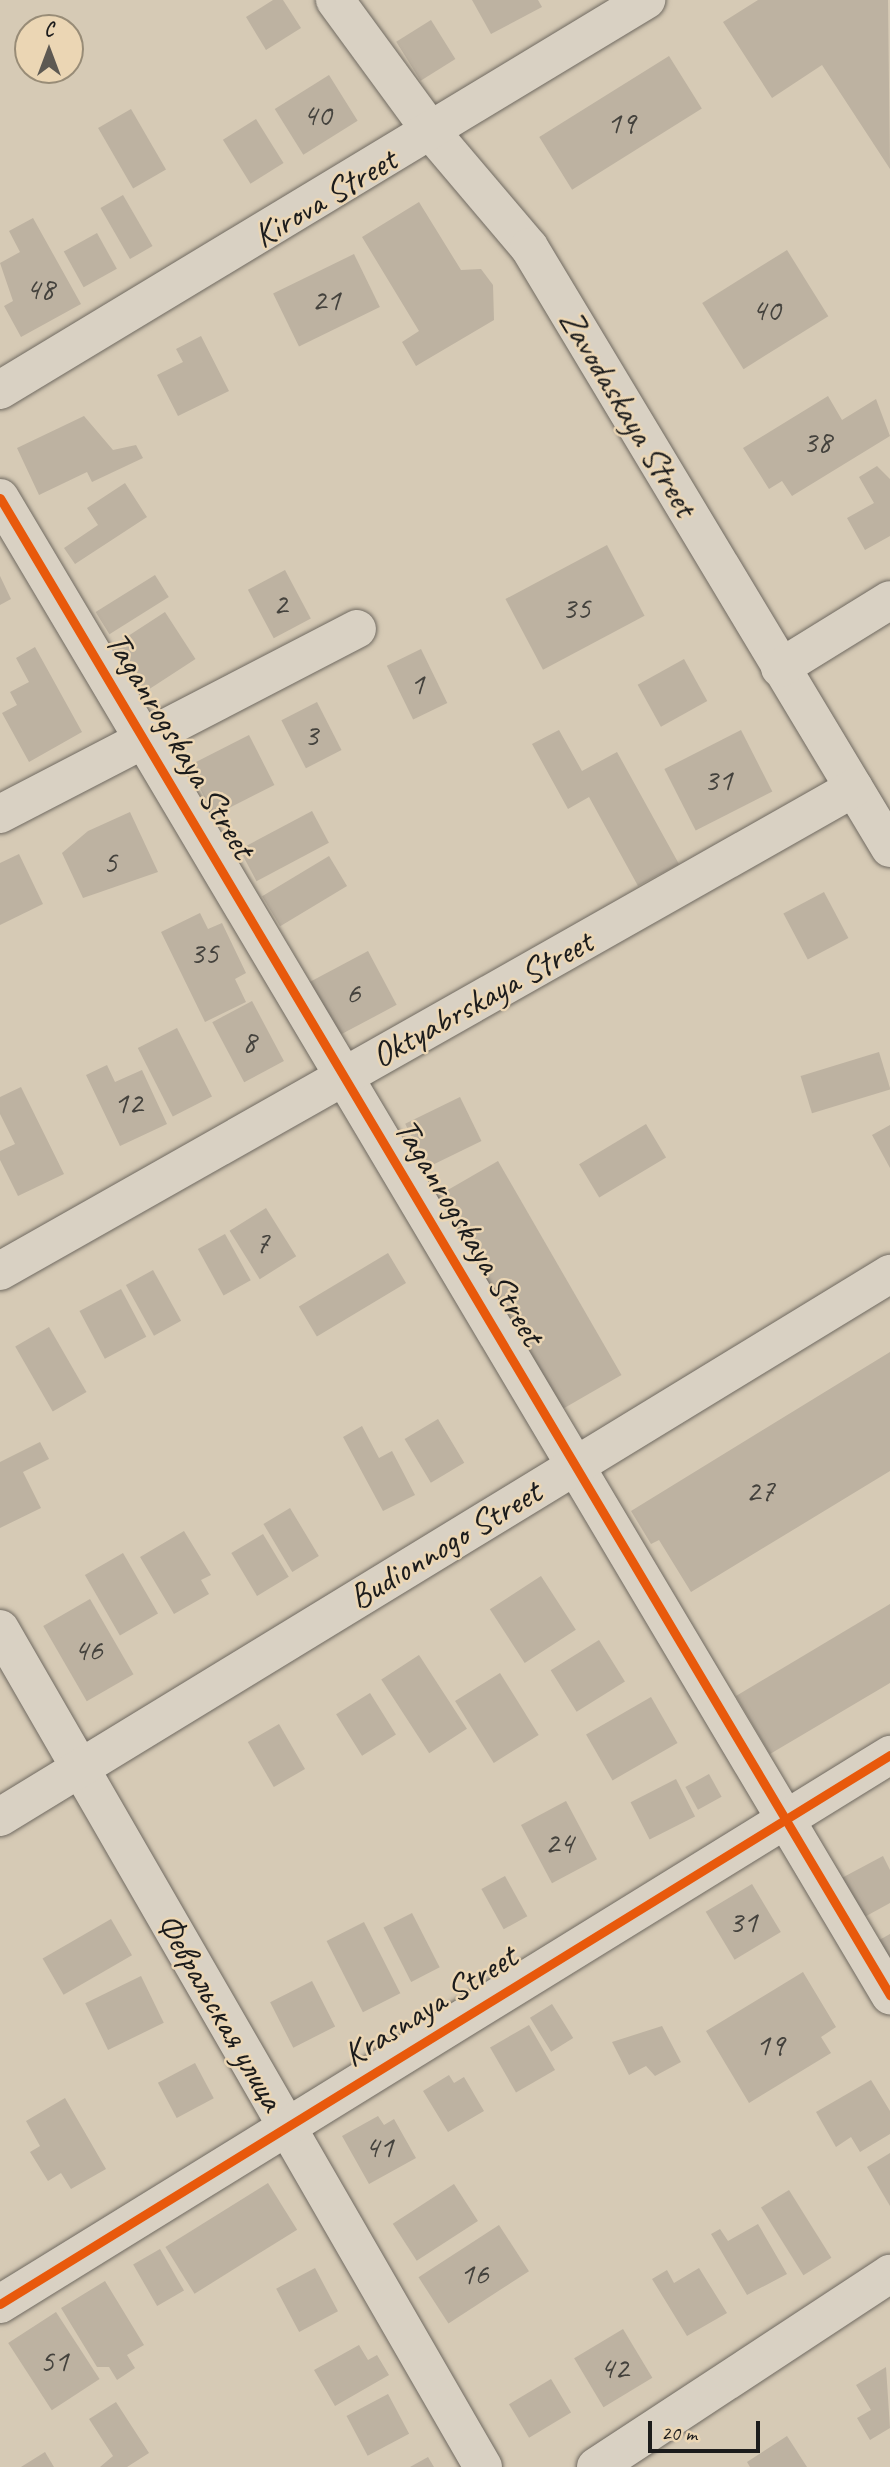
<!DOCTYPE html>
<html>
<head>
<meta charset="utf-8">
<style>
  body { margin:0 }
  #map { position:relative; width:890px; height:2467px; overflow:hidden; background:#d6cab5; font-family:Caveat,sans-serif }
  div>[style] { position:absolute }
  [style*='--x'] { left:calc(var(--x)*1px); top:calc(var(--y)*1px); width:calc(var(--w)*1px); rotate:calc(var(--a)*1deg) }
  .building>* { inset:0; background:#bdb2a1; transform-origin:0 0 }
  .roads { filter:drop-shadow(0 0 2px #706a61) drop-shadow(0 0 2px #706a61) }
  .street>* { height:38px; margin:-19px; padding:0 19px; transform-origin:19px; border-radius:19px; background:#d9d1c3 }
  .secondary>* { height:38px; margin:-19px; padding:0 19px; transform-origin:19px; border-radius:19px; background:#d9d1c3 }
  .cycleway>* { height:9px; margin:-4.5px; padding:0 4.5px; transform-origin:4.5px; border-radius:4.5px; background:#e8590c }
  span { translate:-50% -50%; white-space:nowrap; text-align:center; line-height:1.15; -webkit-text-stroke:5px #ebd6b4; paint-order:stroke }
  .number-label { font-size:32px; color:#44423d }
  .number-label span { -webkit-text-stroke-width:0 }
  .street-label { font-size:35px; color:#1c1c1c }
  .north { position:absolute; left:14px; top:14px; width:70px; height:70px; box-sizing:border-box; background:#ebd6b4; border:2px solid #988c77; border-radius:50%; rotate:0deg; font-size:19px; font-weight:700; line-height:28px; text-align:center; color:#1c1c1c }
  .north::after { content:''; display:block; margin:auto; width:24px; height:32px; background:#5d5952; clip-path:polygon(50% 0,100% 100%,50% 72%,0 100%) }
  .scale { position:absolute; left:648px; top:2421px; width:112px; height:32px; box-sizing:border-box; border:4px solid #1c1c1c; border-top:0; padding-left:9px; font-size:21px; line-height:24px; white-space:nowrap; color:#1c1c1c; -webkit-text-stroke:5px #ebd6b4; paint-order:stroke }
</style>
</head>
<body>
<div id="map">
  <div class="building">
    <div style="clip-path:polygon(273px 0,283px 0,301px 28px,266px 50px,246px 17px)"></div>
    <div style="clip-path:polygon(472px 0,538px 0,542px 7px,491px 34px)"></div>
    <div style="clip-path:polygon(758px 0,888px 0,890px 169px,822px 65px,772px 98px,723px 22px)"></div>
    <div style="left:431px;top:20px;width:46px;height:41px;rotate:58deg"></div>
    <div style="left:669px;top:56px;width:62px;height:153px;rotate:58deg"></div>
    <div style="left:329px;top:75px;width:54px;height:64px;rotate:58deg"></div>
    <div style="left:131px;top:109px;width:70px;height:38px;rotate:60deg"></div>
    <div style="left:256px;top:119px;width:52px;height:39px;rotate:58deg"></div>
    <div style="left:123px;top:195px;width:59px;height:26px;rotate:60deg"></div>
    <div style="clip-path:polygon(419px 202px,461px 270px,481px 269px,493px 285px,494px 320px,416px 366px,402px 342px,419px 331px,362px 237px)"></div>
    <div style="clip-path:polygon(33px 218px,81px 304px,21px 337px,4px 306px,13px 301px,0 263px,20px 252px,9px 231px)"></div>
    <div style="left:97px;top:233px;width:41px;height:38px;rotate:61deg"></div>
    <div style="left:787px;top:250px;width:78px;height:100px;rotate:58deg"></div>
    <div style="left:354px;top:254px;width:59px;height:90px;rotate:64deg"></div>
    <div style="clip-path:polygon(201px 336px,229px 391px,178px 416px,157px 375px,183px 362px,176px 349px)"></div>
    <div style="clip-path:polygon(828px 396px,842px 420px,876px 399px,890px 436px,792px 496px,782px 481px,769px 489px,743px 448px)"></div>
    <div style="clip-path:polygon(84px 416px,113px 450px,136px 445px,143px 458px,92px 482px,87px 472px,39px 495px,17px 448px)"></div>
    <div style="clip-path:polygon(877px 466px,890px 479px,890px 536px,865px 550px,847px 518px,874px 503px,859px 477px)"></div>
    <div style="clip-path:polygon(125px 483px,147px 517px,75px 564px,64px 548px,98px 525px,87px 508px)"></div>
    <div style="left:607px;top:545px;width:80px;height:115px;rotate:62deg"></div>
    <div style="left:285px;top:570px;width:55px;height:42px;rotate:62deg"></div>
    <div style="left:155px;top:575px;width:26px;height:70px;rotate:58deg"></div>
    <div style="clip-path:polygon(0 576px,11px 599px,0 605px)"></div>
    <div style="left:165px;top:612px;width:56px;height:60px;rotate:57deg"></div>
    <div style="clip-path:polygon(35px 647px,82px 732px,29px 762px,2px 713px,17px 705px,10px 692px,29px 682px,16px 658px)"></div>
    <div style="left:421px;top:649px;width:60px;height:38px;rotate:64deg"></div>
    <div style="left:684px;top:659px;width:48px;height:53px;rotate:61deg"></div>
    <div style="left:317px;top:702px;width:54px;height:40px;rotate:63deg"></div>
    <div style="clip-path:polygon(559px 730px,582px 771px,617px 752px,679px 864px,638px 886px,589px 797px,568px 809px,532px 744px)"></div>
    <div style="left:741px;top:730px;width:69px;height:86px;rotate:63deg"></div>
    <div style="left:249px;top:735px;width:56px;height:68px;rotate:63deg"></div>
    <div style="left:312px;top:811px;width:36px;height:82px;rotate:62deg"></div>
    <div style="clip-path:polygon(130px 812px,158px 872px,83px 898px,62px 853px,88px 831px)"></div>
    <div style="clip-path:polygon(19px 854px,43px 904px,0 925px,0 863px)"></div>
    <div style="left:329px;top:856px;width:35px;height:78px;rotate:59deg"></div>
    <div style="left:824px;top:892px;width:52px;height:46px;rotate:62deg"></div>
    <div style="clip-path:polygon(200px 913px,208px 929px,222px 923px,246px 973px,235px 979px,246px 1002px,205px 1022px,161px 932px)"></div>
    <div style="left:368px;top:951px;width:61px;height:66px;rotate:62deg"></div>
    <div style="left:252px;top:1001px;width:68px;height:45px;rotate:62deg"></div>
    <div style="left:177px;top:1028px;width:77px;height:44px;rotate:63deg"></div>
    <div style="left:879px;top:1052px;width:39px;height:82px;rotate:73deg"></div>
    <div style="clip-path:polygon(107px 1065px,115px 1082px,142px 1070px,167px 1124px,120px 1146px,86px 1075px)"></div>
    <div style="clip-path:polygon(21px 1087px,64px 1174px,18px 1196px,0 1160px,0 1151px,15px 1144px,0 1114px,0 1097px)"></div>
    <div style="left:460px;top:1097px;width:49px;height:61px;rotate:64deg"></div>
    <div style="left:646px;top:1124px;width:39px;height:78px;rotate:59deg"></div>
    <div style="clip-path:polygon(890px 1125px,890px 1168px,872px 1135px)"></div>
    <div style="left:498px;top:1161px;width:247px;height:76px;rotate:60deg"></div>
    <div style="left:266px;top:1208px;width:57px;height:43px;rotate:58deg"></div>
    <div style="left:225px;top:1234px;width:53px;height:31px;rotate:61deg"></div>
    <div style="left:388px;top:1253px;width:35px;height:104px;rotate:59deg"></div>
    <div style="left:153px;top:1270px;width:58px;height:31px;rotate:61deg"></div>
    <div style="left:121px;top:1289px;width:54px;height:47px;rotate:62deg"></div>
    <div style="left:49px;top:1327px;width:75px;height:39px;rotate:60deg"></div>
    <div style="clip-path:polygon(890px 1352px,890px 1471px,691px 1592px,659px 1540px,651px 1544px,631px 1511px)"></div>
    <div style="left:438px;top:1419px;width:51px;height:39px;rotate:59deg"></div>
    <div style="clip-path:polygon(362px 1426px,379px 1458px,392px 1451px,415px 1495px,383px 1511px,343px 1437px)"></div>
    <div style="clip-path:polygon(40px 1442px,49px 1459px,23px 1472px,41px 1508px,0 1528px,0 1462px)"></div>
    <div style="left:290px;top:1508px;width:56px;height:31px;rotate:59deg"></div>
    <div style="clip-path:polygon(184px 1531px,211px 1575px,201px 1580px,209px 1594px,174px 1614px,140px 1557px)"></div>
    <div style="left:263px;top:1534px;width:50px;height:37px;rotate:59deg"></div>
    <div style="left:123px;top:1553px;width:70px;height:44px;rotate:60deg"></div>
    <div style="left:541px;top:1576px;width:64px;height:61px;rotate:57deg"></div>
    <div style="left:90px;top:1599px;width:87px;height:54px;rotate:60deg"></div>
    <div style="clip-path:polygon(890px 1604px,890px 1683px,770px 1754px,736px 1696px)"></div>
    <div style="left:599px;top:1640px;width:49px;height:57px;rotate:58deg"></div>
    <div style="left:419px;top:1655px;width:88px;height:45px;rotate:57deg"></div>
    <div style="left:500px;top:1673px;width:73px;height:53px;rotate:58deg"></div>
    <div style="left:370px;top:1693px;width:49px;height:40px;rotate:58deg"></div>
    <div style="left:651px;top:1697px;width:53px;height:75px;rotate:60deg"></div>
    <div style="left:279px;top:1724px;width:52px;height:36px;rotate:60deg"></div>
    <div style="left:709px;top:1774px;width:26px;height:27px;rotate:61deg"></div>
    <div style="left:676px;top:1779px;width:42px;height:51px;rotate:63deg"></div>
    <div style="left:566px;top:1801px;width:66px;height:51px;rotate:62deg"></div>
    <div style="clip-path:polygon(883px 1856px,890px 1870px,890px 1903px,859px 1920px,838px 1880px)"></div>
    <div style="left:505px;top:1876px;width:46px;height:27px;rotate:61deg"></div>
    <div style="left:752px;top:1884px;width:56px;height:54px;rotate:59deg"></div>
    <div style="left:412px;top:1913px;width:61px;height:32px;rotate:63deg"></div>
    <div style="left:111px;top:1919px;width:42px;height:79px;rotate:60deg"></div>
    <div style="left:364px;top:1922px;width:80px;height:42px;rotate:63deg"></div>
    <div style="clip-path:polygon(890px 1934px,890px 1976px,872px 1944px)"></div>
    <div style="clip-path:polygon(803px 1972px,836px 2027px,821px 2037px,831px 2053px,749px 2103px,706px 2031px)"></div>
    <div style="left:141px;top:1976px;width:52px;height:62px;rotate:64deg"></div>
    <div style="left:312px;top:1981px;width:51px;height:47px;rotate:63deg"></div>
    <div style="left:552px;top:2004px;width:40px;height:26px;rotate:58deg"></div>
    <div style="left:529px;top:2025px;width:52px;height:45px;rotate:60deg"></div>
    <div style="clip-path:polygon(662px 2026px,681px 2062px,655px 2076px,646px 2066px,629px 2075px,612px 2042px)"></div>
    <div style="left:195px;top:2063px;width:40px;height:42px;rotate:62deg"></div>
    <div style="clip-path:polygon(449px 2075px,454px 2083px,464px 2077px,484px 2111px,448px 2132px,423px 2091px)"></div>
    <div style="clip-path:polygon(871px 2080px,890px 2111px,890px 2134px,860px 2152px,851px 2137px,836px 2147px,816px 2112px)"></div>
    <div style="clip-path:polygon(65px 2098px,106px 2169px,71px 2189px,61px 2173px,48px 2181px,30px 2152px,40px 2146px,26px 2121px)"></div>
    <div style="clip-path:polygon(378px 2116px,384px 2125px,394px 2119px,416px 2158px,369px 2184px,342px 2136px)"></div>
    <div style="clip-path:polygon(890px 2153px,890px 2206px,867px 2167px)"></div>
    <div style="left:268px;top:2183px;width:55px;height:121px;rotate:58deg"></div>
    <div style="left:454px;top:2184px;width:44px;height:73px;rotate:57deg"></div>
    <div style="left:789px;top:2190px;width:80px;height:33px;rotate:58deg"></div>
    <div style="clip-path:polygon(758px 2224px,787px 2274px,747px 2295px,711px 2234px,720px 2229px,728px 2241px)"></div>
    <div style="left:499px;top:2225px;width:55px;height:96px;rotate:57deg"></div>
    <div style="left:160px;top:2249px;width:48px;height:31px;rotate:60deg"></div>
    <div style="left:315px;top:2268px;width:49px;height:44px;rotate:62deg"></div>
    <div style="clip-path:polygon(699px 2268px,727px 2313px,687px 2336px,652px 2279px,667px 2270px,674px 2283px)"></div>
    <div style="clip-path:polygon(105px 2281px,144px 2345px,127px 2355px,135px 2368px,117px 2380px,109px 2367px,97px 2367px,61px 2308px)"></div>
    <div style="left:56px;top:2312px;width:80px;height:57px;rotate:57deg"></div>
    <div style="left:623px;top:2329px;width:57px;height:57px;rotate:59deg"></div>
    <div style="clip-path:polygon(359px 2345px,368px 2360px,377px 2355px,389px 2375px,335px 2406px,314px 2370px)"></div>
    <div style="clip-path:polygon(886px 2367px,890px 2428px,870px 2440px,857px 2418px,871px 2410px,856px 2385px)"></div>
    <div style="left:551px;top:2379px;width:39px;height:49px;rotate:59deg"></div>
    <div style="left:388px;top:2394px;width:45px;height:47px;rotate:62deg"></div>
    <div style="clip-path:polygon(116px 2402px,149px 2453px,127px 2467px,100px 2467px,113px 2456px,89px 2419px)"></div>
    <div style="clip-path:polygon(787px 2436px,807px 2467px,750px 2467px,747px 2462px)"></div>
    <div style="clip-path:polygon(45px 2452px,54px 2467px,21px 2467px)"></div>
    <div style="clip-path:polygon(428px 2457px,434px 2467px,410px 2467px)"></div>
  </div>
  <div class="roads">
    <div class="street">
      <div style="--x:335;--y:0;--w:166;--a:53.8"></div>
      <div style="--x:433;--y:134;--w:148;--a:49.7"></div>
      <div style="--x:529;--y:247;--w:701;--a:59.01"></div>
      <div style="--x:0;--y:498;--w:1742;--a:59.27"></div>
      <div style="--x:780;--y:668;--w:129;--a:-31.7"></div>
      <div style="--x:0;--y:814;--w:402;--a:-27.4"></div>
      <div style="--x:0;--y:1271;--w:981;--a:-29.49"></div>
      <div style="--x:0;--y:1629;--w:967;--a:60.04"></div>
      <div style="--x:0;--y:2304;--w:1046;--a:-31.67"></div>
    </div>
    <div class="secondary">
      <div style="--x:0;--y:390;--w:755;--a:-31.12"></div>
      <div style="--x:0;--y:1817;--w:1043;--a:-31.39"></div>
      <div style="--x:596;--y:2467;--w:352;--a:-33.3"></div>
    </div>
  </div>
  <div class="cycleway">
    <div style="--x:0;--y:498;--w:1742;--a:59.27"></div>
    <div style="--x:0;--y:2304;--w:1046;--a:-31.67"></div>
  </div>
  <div class="number-label">
    <span style="left:317px;top:115px">40</span>
    <span style="left:621px;top:123px">19</span>
    <span style="left:40px;top:289px">48</span>
    <span style="left:326px;top:300px">21</span>
    <span style="left:766px;top:310px">40</span>
    <span style="left:817px;top:442px">38</span>
    <span style="left:280px;top:604px">2</span>
    <span style="left:576px;top:608px">35</span>
    <span style="left:417px;top:684px">1</span>
    <span style="left:311px;top:735px">3</span>
    <span style="left:718px;top:780px">31</span>
    <span style="left:110px;top:862px">5</span>
    <span style="left:204px;top:953px">35</span>
    <span style="left:353px;top:993px">6</span>
    <span style="left:249px;top:1042px">8</span>
    <span style="left:128px;top:1103px">12</span>
    <span style="left:262px;top:1243px">7</span>
    <span style="left:760px;top:1491px">27</span>
    <span style="left:88px;top:1650px">46</span>
    <span style="left:559px;top:1843px">24</span>
    <span style="left:743px;top:1922px">31</span>
    <span style="left:770px;top:2045px">19</span>
    <span style="left:379px;top:2147px">41</span>
    <span style="left:474px;top:2274px">16</span>
    <span style="left:54px;top:2361px">51</span>
    <span style="left:614px;top:2368px">42</span>
  </div>
  <div class="street-label">
    <span style="left:325px;top:198px;rotate:-31deg">Kirova Street</span>
    <span style="left:628px;top:413px;rotate:59deg">Zavodaskaya Street</span>
    <span style="left:180px;top:745px;rotate:59deg">Taganrogskaya Street</span>
    <span style="left:482px;top:999px;rotate:-29deg">Oktyabrskaya Street</span>
    <span style="left:469px;top:1232px;rotate:59deg">Taganrogskaya Street</span>
    <span style="left:445px;top:1545px;rotate:-31deg">Budionnogo Street</span>
    <span style="left:430px;top:2006px;rotate:-32deg">Krasnaya Street</span>
    <span style="left:220px;top:2012px;rotate:60deg">Февральская улица</span>
  </div>
  <div class="north">С</div>
  <div class="scale">20 m</div>
</div>
</body>
</html>
